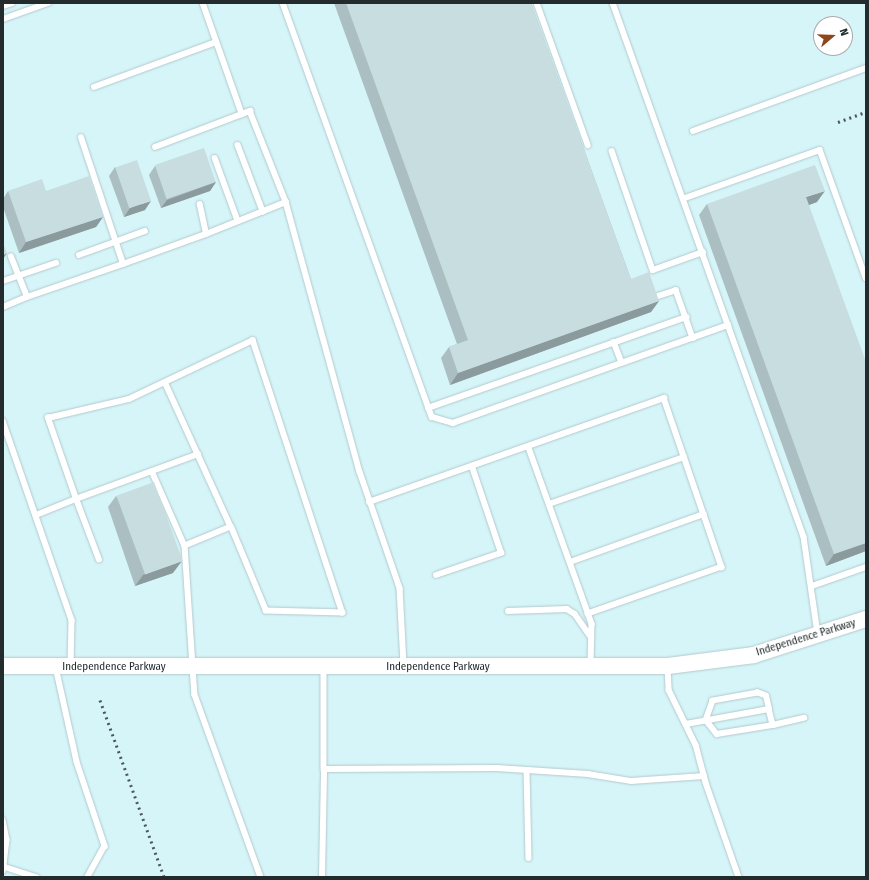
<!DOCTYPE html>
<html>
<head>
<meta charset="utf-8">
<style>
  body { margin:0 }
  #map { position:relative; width:869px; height:880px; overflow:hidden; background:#effdff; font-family:"Fira Sans Condensed",sans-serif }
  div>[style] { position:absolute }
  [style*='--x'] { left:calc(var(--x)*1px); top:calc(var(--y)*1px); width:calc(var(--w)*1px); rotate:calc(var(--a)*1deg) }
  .built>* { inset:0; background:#d5f5f9 }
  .roads { filter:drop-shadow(0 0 1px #b3c9cc) drop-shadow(0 0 1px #b3c9cc) }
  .lane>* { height:5.5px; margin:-2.75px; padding:0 2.75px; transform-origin:2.75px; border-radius:2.75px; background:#fff }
  .secondary>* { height:16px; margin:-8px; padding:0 8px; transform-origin:8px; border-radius:8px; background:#fff }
  .rail>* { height:3px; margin-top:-1.5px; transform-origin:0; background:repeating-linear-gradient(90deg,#4d5657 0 2px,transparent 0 6px) }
  .wall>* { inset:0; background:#abbec1 }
  .shaded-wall>* { inset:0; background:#8b9b9d }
  .building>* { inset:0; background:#c7dde0; transform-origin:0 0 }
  span { translate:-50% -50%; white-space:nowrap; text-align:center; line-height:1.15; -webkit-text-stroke:3.5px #fff; paint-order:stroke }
  .street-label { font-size:11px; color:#232b2c }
  .frame { position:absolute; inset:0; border:4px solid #232b2c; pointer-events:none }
  .north { position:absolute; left:813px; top:16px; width:40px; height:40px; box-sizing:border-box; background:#fff; border:1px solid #a7aaab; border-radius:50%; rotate:71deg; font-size:11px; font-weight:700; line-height:16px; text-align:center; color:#232b2c }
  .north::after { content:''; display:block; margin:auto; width:14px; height:18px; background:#8c481c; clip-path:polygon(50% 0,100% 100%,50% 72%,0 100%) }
</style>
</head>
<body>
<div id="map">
  <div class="built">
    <div style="clip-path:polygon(evenodd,3px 3px,866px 3px,866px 877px,3px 877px,3px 3px,821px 24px,845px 24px,845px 48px,821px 48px,821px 24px)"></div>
  </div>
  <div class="roads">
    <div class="lane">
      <div style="--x:203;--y:3;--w:118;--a:70.6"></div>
      <div style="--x:283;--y:3;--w:440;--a:70.2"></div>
      <div style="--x:432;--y:417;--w:22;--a:16"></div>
      <div style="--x:453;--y:423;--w:292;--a:-19.6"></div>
      <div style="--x:537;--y:3;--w:151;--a:70.2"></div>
      <div style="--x:613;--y:3;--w:567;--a:70.32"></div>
      <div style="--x:804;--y:537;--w:98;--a:81.8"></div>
      <div style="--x:3;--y:6;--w:9;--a:-18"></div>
      <div style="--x:3;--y:19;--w:48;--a:-19.6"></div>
      <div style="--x:94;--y:87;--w:130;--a:-20.2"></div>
      <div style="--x:693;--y:131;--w:184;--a:-20"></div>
      <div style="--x:238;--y:145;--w:71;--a:69.3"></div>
      <div style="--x:155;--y:147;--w:102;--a:-20.8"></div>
      <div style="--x:250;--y:111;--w:98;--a:68.4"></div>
      <div style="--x:286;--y:202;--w:280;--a:74.7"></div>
      <div style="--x:360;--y:472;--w:123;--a:71"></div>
      <div style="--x:400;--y:588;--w:77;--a:87"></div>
      <div style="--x:612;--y:151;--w:126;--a:71"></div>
      <div style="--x:653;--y:270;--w:53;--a:-19.8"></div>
      <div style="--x:215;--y:158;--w:67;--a:69.9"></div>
      <div style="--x:685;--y:198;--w:143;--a:-19.6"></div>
      <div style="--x:820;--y:150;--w:136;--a:70.2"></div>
      <div style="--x:206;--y:234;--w:86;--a:-21.8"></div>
      <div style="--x:79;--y:255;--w:70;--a:-20"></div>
      <div style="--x:123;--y:264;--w:88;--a:-19.9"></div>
      <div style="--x:206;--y:234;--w:30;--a:-102"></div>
      <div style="--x:3;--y:281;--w:56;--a:-18.8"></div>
      <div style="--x:27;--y:297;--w:102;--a:-19"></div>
      <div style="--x:123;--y:264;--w:133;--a:-108.4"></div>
      <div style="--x:652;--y:298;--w:25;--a:-18"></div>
      <div style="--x:676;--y:290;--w:51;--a:70.5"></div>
      <div style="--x:3;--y:307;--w:26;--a:-23"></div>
      <div style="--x:27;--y:297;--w:43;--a:-111.8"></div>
      <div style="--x:614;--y:342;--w:22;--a:69"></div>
      <div style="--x:165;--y:382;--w:159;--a:65.5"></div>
      <div style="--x:428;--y:408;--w:274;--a:-19.4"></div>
      <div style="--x:3;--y:421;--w:211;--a:70.9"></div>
      <div style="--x:72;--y:620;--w:46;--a:91.2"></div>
      <div style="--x:529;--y:448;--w:187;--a:70.3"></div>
      <div style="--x:592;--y:624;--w:40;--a:91.4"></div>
      <div style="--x:152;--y:471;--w:82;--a:66.3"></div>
      <div style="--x:369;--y:502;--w:313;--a:-19.4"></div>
      <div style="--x:664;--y:398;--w:179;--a:71.1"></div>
      <div style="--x:722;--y:567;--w:142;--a:160.7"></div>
      <div style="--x:549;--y:504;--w:143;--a:-19.2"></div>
      <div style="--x:36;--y:515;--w:43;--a:-21.8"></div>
      <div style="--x:76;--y:499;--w:86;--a:-109.1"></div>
      <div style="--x:48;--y:418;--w:83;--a:-13.2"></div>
      <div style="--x:129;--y:399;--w:137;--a:-25.4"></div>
      <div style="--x:253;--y:340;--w:287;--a:71.8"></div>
      <div style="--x:343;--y:613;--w:77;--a:-178.5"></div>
      <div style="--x:266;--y:611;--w:91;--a:-112.6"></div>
      <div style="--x:231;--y:527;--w:50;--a:157.6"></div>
      <div style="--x:185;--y:546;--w:149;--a:86.2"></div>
      <div style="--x:195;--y:695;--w:194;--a:70.1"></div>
      <div style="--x:99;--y:560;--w:65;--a:-110.7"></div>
      <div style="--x:76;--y:499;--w:130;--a:-20.2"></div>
      <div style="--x:570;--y:562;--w:142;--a:-19.7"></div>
      <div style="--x:436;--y:575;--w:69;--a:-18.7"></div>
      <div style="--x:501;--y:553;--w:91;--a:-108.6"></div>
      <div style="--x:812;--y:586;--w:57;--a:-19.4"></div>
      <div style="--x:508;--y:611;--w:59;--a:-1.9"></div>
      <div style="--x:567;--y:609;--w:9;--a:32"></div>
      <div style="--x:575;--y:614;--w:28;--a:55"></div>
      <div style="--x:56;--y:667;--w:97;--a:77.5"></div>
      <div style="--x:77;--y:762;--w:89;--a:71.6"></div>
      <div style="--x:105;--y:846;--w:35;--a:119"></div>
      <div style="--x:324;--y:667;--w:102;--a:90"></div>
      <div style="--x:324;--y:769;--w:173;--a:-0.3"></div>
      <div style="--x:497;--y:768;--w:91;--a:3.8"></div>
      <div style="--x:588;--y:774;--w:44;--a:9.2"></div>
      <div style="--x:631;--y:781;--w:73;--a:-3.9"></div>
      <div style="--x:668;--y:668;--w:22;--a:87"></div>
      <div style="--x:669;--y:690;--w:61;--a:63.9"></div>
      <div style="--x:696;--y:745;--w:39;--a:75"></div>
      <div style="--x:706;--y:783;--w:100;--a:70.7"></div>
      <div style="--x:769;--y:709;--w:13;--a:-103"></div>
      <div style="--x:766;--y:696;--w:9;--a:-159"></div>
      <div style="--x:758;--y:693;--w:46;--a:169.9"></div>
      <div style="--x:713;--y:701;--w:20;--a:110"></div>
      <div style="--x:706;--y:720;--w:18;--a:52"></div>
      <div style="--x:717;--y:734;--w:57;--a:-9.1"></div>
      <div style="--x:686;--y:724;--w:84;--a:-10.2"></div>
      <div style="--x:769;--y:709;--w:16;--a:76"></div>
      <div style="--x:773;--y:725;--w:32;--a:-13"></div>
      <div style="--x:527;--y:771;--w:87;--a:88.7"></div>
      <div style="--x:3;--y:820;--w:20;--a:79"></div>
      <div style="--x:7;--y:840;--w:31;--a:97"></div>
      <div style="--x:5;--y:867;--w:33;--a:18"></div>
      <div style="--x:322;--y:877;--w:108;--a:-88.9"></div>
    </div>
    <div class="secondary">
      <div style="--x:3;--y:666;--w:665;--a:0"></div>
      <div style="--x:668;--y:666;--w:87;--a:-7.3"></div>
      <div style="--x:754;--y:655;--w:118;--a:-17.8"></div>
    </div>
  </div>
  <div class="rail">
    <div style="--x:838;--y:122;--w:30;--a:-20"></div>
    <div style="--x:100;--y:700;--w:188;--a:70.1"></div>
  </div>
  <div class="wall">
    <div style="clip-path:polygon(334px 3px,531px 3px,631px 279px,659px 301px,651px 312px,450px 385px,441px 358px,449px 347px,457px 344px)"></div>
    <div style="clip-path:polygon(155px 166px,216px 182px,210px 191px,161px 208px,149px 175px)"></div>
    <div style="clip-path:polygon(115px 167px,145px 210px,124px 217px,109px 176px)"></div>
    <div style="clip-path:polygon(8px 191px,46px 191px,103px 217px,96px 227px,19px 253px,3px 207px,3px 199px)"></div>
    <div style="clip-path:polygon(817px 202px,809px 205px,866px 551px,826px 566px,699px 215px,707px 204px)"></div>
    <div style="clip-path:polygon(116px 496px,173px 573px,135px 586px,108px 507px)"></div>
  </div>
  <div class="shaded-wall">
    <div style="clip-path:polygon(216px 182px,210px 191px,161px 208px,167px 200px)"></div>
    <div style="clip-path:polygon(825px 191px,817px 202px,798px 209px,806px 197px)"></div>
    <div style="clip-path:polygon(151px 201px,145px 210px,124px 217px,130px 208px)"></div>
    <div style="clip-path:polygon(103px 217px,96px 227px,19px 253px,26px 242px)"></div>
    <div style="clip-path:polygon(7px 253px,3px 259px,3px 255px)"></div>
    <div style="clip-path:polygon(659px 301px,651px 312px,450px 385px,458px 373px)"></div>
    <div style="clip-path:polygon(866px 543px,866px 551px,826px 566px,834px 554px)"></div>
    <div style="clip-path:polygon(182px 561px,173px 573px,135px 586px,143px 575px)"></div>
  </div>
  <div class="building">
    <div style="clip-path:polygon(346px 3px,531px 3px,631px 279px,649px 272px,659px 301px,458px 373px,449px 347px,468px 340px)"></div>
    <div style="left:204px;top:148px;width:36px;height:52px;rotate:71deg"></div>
    <div style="left:137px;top:160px;width:43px;height:23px;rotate:71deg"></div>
    <div style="clip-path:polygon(815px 165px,825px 191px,806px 197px,866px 362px,866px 543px,834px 554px,707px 204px)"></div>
    <div style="clip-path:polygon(89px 176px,103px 217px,26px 242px,8px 191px,42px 179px,46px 191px)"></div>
    <div style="clip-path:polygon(3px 243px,7px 253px,3px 255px)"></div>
    <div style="left:154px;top:482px;width:84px;height:40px;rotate:70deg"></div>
  </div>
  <div class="street-label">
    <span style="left:806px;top:638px;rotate:-17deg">Independence Parkway</span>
    <span style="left:114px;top:667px">Independence Parkway</span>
    <span style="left:438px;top:667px">Independence Parkway</span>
  </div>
  <div class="frame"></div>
  <div class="north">N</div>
</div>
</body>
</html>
